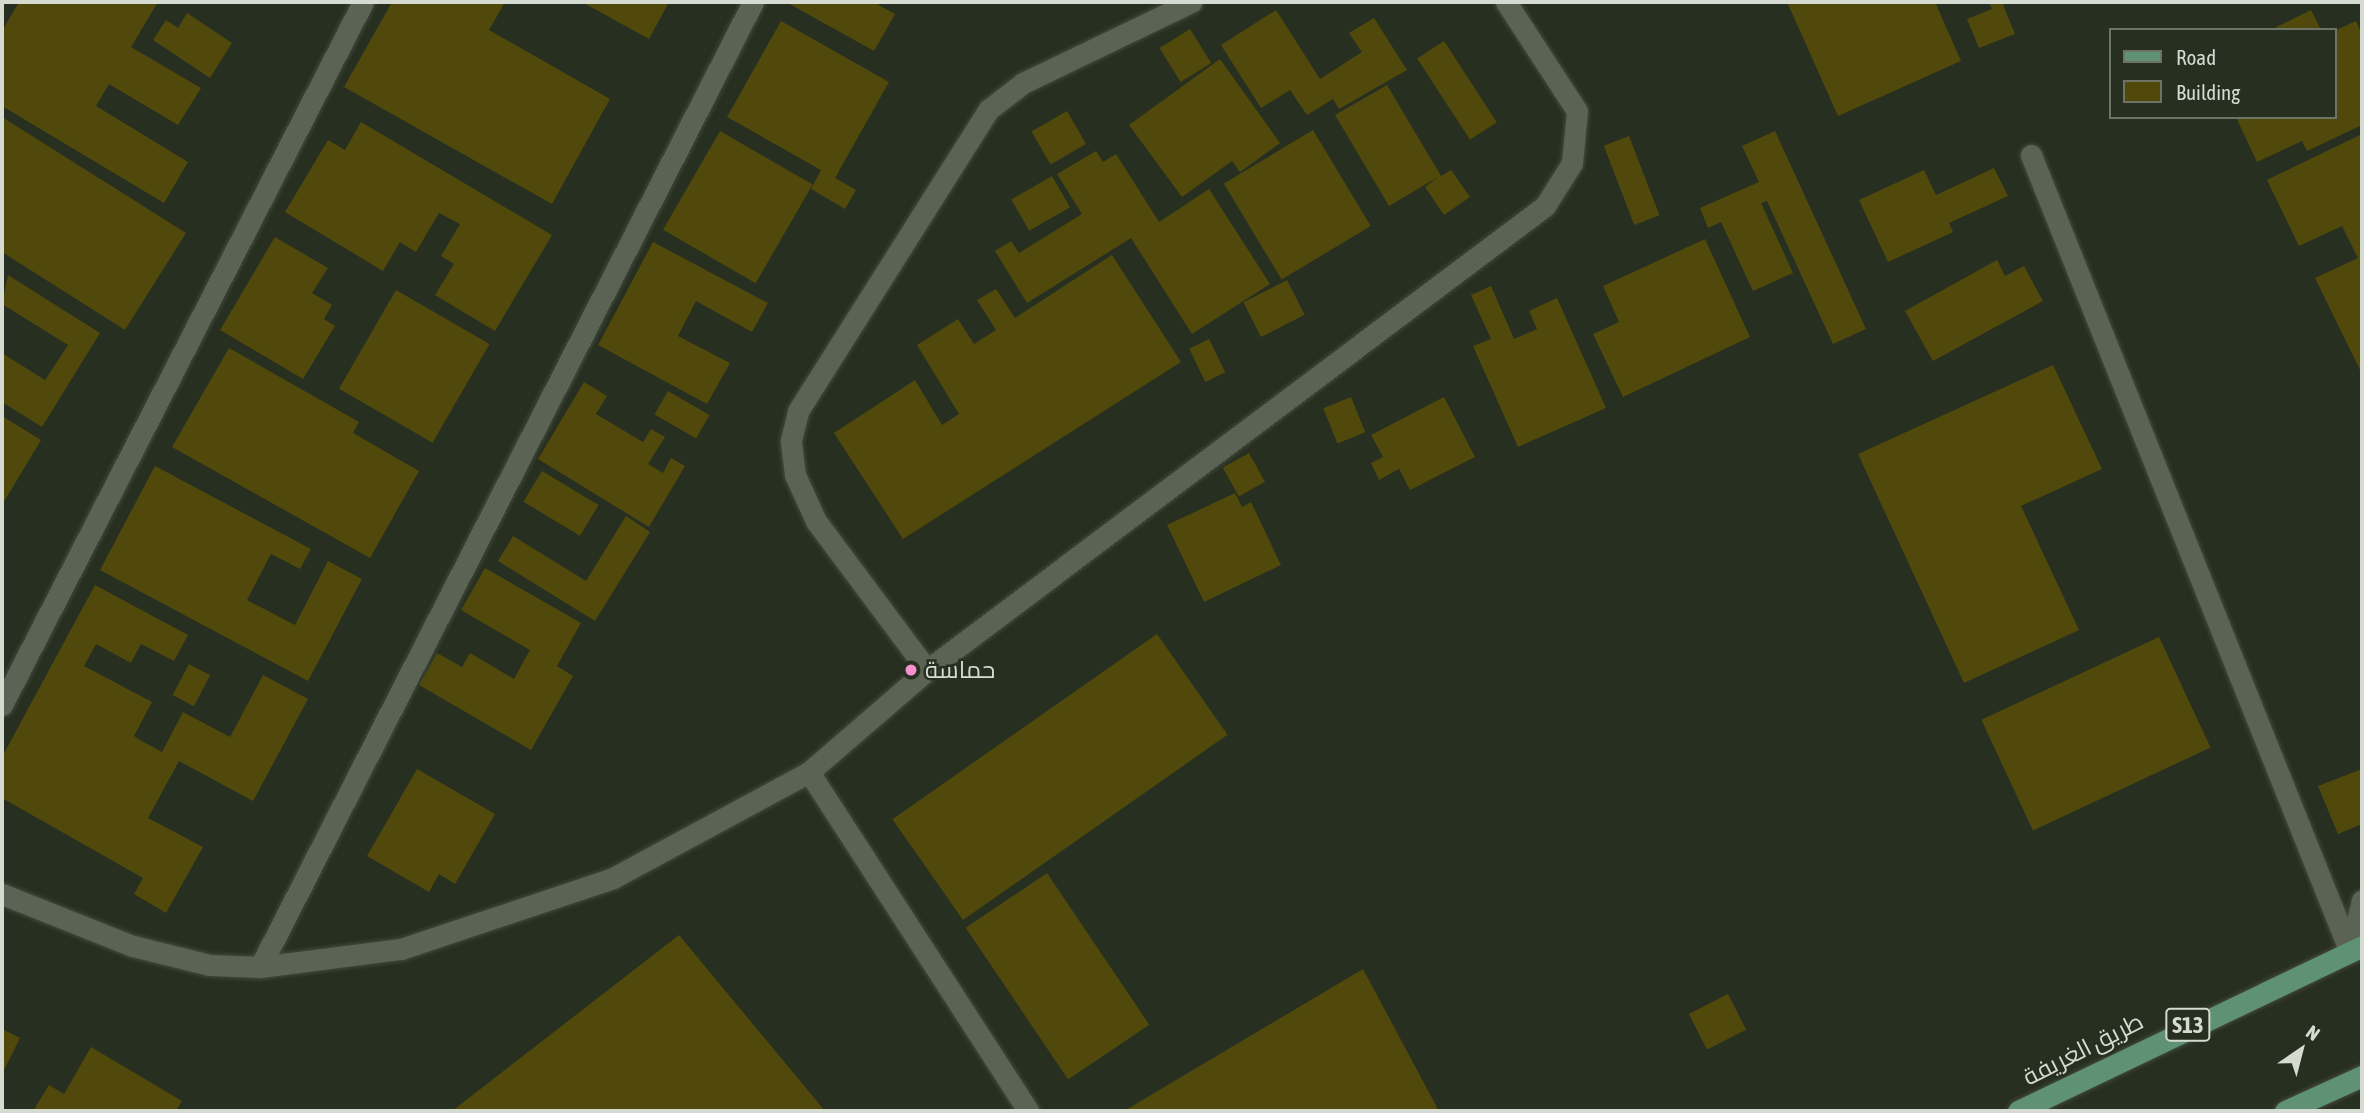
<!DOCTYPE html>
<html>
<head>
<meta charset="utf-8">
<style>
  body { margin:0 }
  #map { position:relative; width:2364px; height:1113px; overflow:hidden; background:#272f20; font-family:"Asap Condensed",Cairo,sans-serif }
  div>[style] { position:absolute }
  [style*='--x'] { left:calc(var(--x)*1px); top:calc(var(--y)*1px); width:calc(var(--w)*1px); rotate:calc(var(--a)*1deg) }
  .building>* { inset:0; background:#50490b; transform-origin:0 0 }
  .roads { filter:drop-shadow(0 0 2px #434a3d) drop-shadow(0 0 2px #434a3d) }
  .minor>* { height:21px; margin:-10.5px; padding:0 10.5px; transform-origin:10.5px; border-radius:10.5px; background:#5b6454 }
  .major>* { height:21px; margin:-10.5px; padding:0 10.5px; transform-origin:10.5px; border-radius:10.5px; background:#5f9274 }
  .dots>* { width:19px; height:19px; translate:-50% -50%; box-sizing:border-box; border:4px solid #272f20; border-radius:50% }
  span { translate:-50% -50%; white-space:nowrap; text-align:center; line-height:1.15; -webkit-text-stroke:5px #272f20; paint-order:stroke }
  .shield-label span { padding:2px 5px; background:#272f20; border:2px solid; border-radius:5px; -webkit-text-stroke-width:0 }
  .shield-label { font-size:23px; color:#d5dbd1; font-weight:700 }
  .poi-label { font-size:24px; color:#d5dbd1 }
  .left { translate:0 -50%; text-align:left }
  .street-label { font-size:24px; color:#d5dbd1 }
  .frame { position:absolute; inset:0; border:4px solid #d5dbd1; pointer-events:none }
  .legend { position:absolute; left:2109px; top:28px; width:228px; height:91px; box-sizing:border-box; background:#272f20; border:2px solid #6d7467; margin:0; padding:9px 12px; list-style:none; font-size:21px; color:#d5dbd1 }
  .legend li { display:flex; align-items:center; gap:14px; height:35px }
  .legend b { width:35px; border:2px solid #6d7467 }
  .north { position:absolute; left:2266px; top:1015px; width:70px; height:70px; -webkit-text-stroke:5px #272f20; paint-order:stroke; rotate:35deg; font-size:19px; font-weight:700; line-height:28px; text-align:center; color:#d5dbd1 }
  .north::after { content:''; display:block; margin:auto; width:24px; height:32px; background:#d5dbd1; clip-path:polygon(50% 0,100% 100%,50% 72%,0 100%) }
</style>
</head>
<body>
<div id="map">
  <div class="building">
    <div style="clip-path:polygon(19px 2px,158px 2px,131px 47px,201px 88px,178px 125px,109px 84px,96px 106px,188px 162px,164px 203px,2px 106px,2px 31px)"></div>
    <div style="clip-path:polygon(392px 2px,505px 2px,489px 30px,610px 99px,552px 204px,344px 87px)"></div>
    <div style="clip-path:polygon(582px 2px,669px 2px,649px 39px)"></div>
    <div style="clip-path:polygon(786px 2px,873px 2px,895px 14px,874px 51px)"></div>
    <div style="clip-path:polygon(1787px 2px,1935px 2px,1961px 61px,1838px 116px)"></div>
    <div style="clip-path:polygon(1989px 2px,2010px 2px,2003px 5px,2015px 34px,1979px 48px,1967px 19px,1992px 9px)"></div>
    <div style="clip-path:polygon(1276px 10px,1320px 79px,1362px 52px,1349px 33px,1374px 18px,1407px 70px,1339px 109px,1333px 99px,1307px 115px,1290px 90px,1261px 108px,1221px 45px)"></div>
    <div style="clip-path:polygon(2311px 10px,2321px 30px,2270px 30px)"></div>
    <div style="clip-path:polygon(187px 13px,232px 43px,210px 78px,153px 40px,166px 20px,178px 28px)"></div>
    <div style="clip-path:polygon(781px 21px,889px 82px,835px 178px,856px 190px,845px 209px,811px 189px,821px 170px,727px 117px)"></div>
    <div style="clip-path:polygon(2356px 21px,2362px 35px,2362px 125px,2307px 151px,2302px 141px,2257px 162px,2236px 117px,2334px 117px,2334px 31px)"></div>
    <div style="left:1190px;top:29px;width:40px;height:36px;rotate:58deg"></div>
    <div style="left:1444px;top:41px;width:97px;height:32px;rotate:57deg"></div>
    <div style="clip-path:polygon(1220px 59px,1280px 143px,1240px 172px,1232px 161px,1182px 197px,1129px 125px)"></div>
    <div style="clip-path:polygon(1387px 85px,1441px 176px,1451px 170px,1470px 197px,1444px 215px,1425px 187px,1438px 177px,1389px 206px,1335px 115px)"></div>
    <div style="left:1067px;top:111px;width:38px;height:41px;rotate:60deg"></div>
    <div style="clip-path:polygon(2px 117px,186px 233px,125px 330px,2px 252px)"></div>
    <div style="clip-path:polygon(361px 122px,552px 235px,495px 331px,435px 295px,454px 264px,441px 256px,460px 224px,439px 213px,416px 252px,400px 242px,383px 271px,285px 212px,328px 140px,345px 150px)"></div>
    <div style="left:1313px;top:130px;width:112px;height:104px;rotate:59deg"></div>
    <div style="left:720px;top:131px;width:107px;height:114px;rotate:30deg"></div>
    <div style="clip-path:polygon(1775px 131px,1866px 329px,1833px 344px,1767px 201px,1761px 203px,1793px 273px,1753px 291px,1721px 222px,1708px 228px,1700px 208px,1759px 182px,1742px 146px)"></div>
    <div style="clip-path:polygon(2362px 134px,2362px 374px,2315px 278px,2358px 258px,2342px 226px,2299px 246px,2267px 180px)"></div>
    <div style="left:1629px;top:136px;width:85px;height:27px;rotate:69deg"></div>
    <div style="clip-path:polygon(1096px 151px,1103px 162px,1116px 154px,1159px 222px,1209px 189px,1270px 284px,1192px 334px,1131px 238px,1027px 303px,995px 251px,1011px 241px,1019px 253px,1082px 214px,1057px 174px)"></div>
    <div style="clip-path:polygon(1994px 168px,2008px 196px,1949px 223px,1953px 232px,1888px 262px,1859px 200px,1924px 170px,1936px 195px)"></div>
    <div style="left:1052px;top:176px;width:36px;height:47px;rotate:60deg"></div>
    <div style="clip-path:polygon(275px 237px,328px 268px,312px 293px,332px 305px,324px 319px,335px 326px,303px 379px,220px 330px)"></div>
    <div style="clip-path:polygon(1705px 239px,1750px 337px,1623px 397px,1593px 334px,1619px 322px,1603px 286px)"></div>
    <div style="clip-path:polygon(653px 242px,768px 303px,752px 332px,696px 301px,678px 336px,730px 363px,707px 404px,598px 345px)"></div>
    <div style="clip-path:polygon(1112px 255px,1181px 362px,903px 539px,834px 433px,915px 380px,942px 425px,959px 414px,917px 345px,958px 319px,974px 344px,996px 330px,977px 300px,996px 289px,1015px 318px)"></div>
    <div style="clip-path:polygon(1997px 260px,2005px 276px,2024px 266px,2043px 301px,1933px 361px,1905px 311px)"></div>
    <div style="clip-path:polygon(8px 275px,100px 333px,42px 427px,2px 402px,2px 353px,45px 380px,68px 345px,2px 304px)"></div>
    <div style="left:1287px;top:280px;width:39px;height:49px;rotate:63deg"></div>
    <div style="clip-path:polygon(1491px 286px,1514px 339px,1537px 329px,1529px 311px,1557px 298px,1606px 408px,1518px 447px,1473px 346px,1491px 339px,1471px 295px)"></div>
    <div style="left:396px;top:290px;width:108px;height:114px;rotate:30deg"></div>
    <div style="left:1209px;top:339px;width:37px;height:22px;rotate:64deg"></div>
    <div style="clip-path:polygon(229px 348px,359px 422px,353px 433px,419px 471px,370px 558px,172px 447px)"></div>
    <div style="clip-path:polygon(2053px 365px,2102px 469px,2021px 506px,2079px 630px,1964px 683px,1858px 454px)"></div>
    <div style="clip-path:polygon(584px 382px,607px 396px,596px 414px,643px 442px,651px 429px,665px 437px,648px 464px,663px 473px,671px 458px,685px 466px,649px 527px,538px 459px)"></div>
    <div style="left:668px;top:391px;width:48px;height:27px;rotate:30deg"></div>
    <div style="left:1351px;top:397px;width:38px;height:30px;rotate:68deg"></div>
    <div style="clip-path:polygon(1444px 397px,1475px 457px,1410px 490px,1399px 469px,1379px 480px,1371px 463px,1383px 457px,1371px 435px)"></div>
    <div style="clip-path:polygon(2px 416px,41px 440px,2px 505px)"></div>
    <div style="left:1249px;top:453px;width:33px;height:30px;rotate:61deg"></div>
    <div style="clip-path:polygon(155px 466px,311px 549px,300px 569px,271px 554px,247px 600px,295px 625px,328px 561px,362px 579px,308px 681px,100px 570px)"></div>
    <div style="left:542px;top:471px;width:66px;height:36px;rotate:31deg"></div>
    <div style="clip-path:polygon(1235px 493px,1242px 507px,1251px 502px,1281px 565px,1204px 602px,1167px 525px)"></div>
    <div style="clip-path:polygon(626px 516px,650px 532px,595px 621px,498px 561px,513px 536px,586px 581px)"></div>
    <div style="clip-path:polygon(485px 568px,581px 623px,557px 666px,573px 676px,531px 750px,419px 685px,437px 653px,462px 667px,470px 653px,514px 679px,530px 650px,461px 610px)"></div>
    <div style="clip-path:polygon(95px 585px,188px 635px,174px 661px,141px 644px,131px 663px,96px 644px,84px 666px,152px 702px,134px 736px,142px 741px,162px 752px,183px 712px,230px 737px,263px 675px,308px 699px,253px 801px,179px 761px,148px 818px,203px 847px,166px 913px,134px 894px,143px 878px,2px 798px,2px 757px)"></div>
    <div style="left:1157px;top:634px;width:123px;height:323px;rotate:55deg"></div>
    <div style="left:2159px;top:637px;width:122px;height:196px;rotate:65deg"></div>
    <div style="left:189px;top:664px;width:24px;height:35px;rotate:28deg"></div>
    <div style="clip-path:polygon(417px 769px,495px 814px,455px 884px,439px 874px,429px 892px,367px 856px)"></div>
    <div style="clip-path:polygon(2362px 769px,2362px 824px,2338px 834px,2318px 786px)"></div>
    <div style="left:1047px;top:873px;width:183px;height:98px;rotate:56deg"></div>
    <div style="clip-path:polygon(679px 935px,825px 1111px,452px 1111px)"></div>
    <div style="clip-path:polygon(1363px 969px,1439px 1111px,1124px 1111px)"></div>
    <div style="left:1728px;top:994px;width:40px;height:44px;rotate:63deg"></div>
    <div style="clip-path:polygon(2px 1029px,20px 1038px,2px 1074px)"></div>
    <div style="clip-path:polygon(91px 1047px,182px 1101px,176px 1111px,33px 1111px,49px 1085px,64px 1094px)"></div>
  </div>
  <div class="roads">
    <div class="minor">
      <div style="--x:2031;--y:155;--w:858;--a:68.19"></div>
      <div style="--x:927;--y:670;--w:186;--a:-126.7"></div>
      <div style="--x:816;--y:521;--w:51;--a:-114.5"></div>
      <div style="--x:795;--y:475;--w:35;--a:-97"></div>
      <div style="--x:791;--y:440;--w:30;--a:-76"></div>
      <div style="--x:798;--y:411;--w:356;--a:-57.7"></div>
      <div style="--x:988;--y:110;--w:44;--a:-37.6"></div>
      <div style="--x:1023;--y:83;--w:187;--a:-25.7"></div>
      <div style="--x:2;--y:705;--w:790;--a:-62.82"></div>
      <div style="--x:809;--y:772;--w:404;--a:57.1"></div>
      <div style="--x:2;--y:894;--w:141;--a:21.7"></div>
      <div style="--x:133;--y:946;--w:79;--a:13.9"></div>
      <div style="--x:210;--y:965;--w:50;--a:2.3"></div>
      <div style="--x:260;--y:967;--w:142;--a:-7.3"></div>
      <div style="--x:401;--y:949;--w:224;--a:-18.5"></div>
      <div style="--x:613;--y:878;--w:223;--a:-28.4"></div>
      <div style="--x:809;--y:772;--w:156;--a:-40.8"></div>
      <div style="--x:927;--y:670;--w:773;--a:-36.9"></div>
      <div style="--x:1545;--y:206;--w:51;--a:-57.9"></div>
      <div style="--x:1572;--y:163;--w:52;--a:-84.5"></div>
      <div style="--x:1577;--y:111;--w:130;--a:-123.1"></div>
      <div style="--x:2350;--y:952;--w:53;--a:-77"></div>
      <div style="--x:260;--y:967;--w:1084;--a:-62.94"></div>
    </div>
    <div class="major">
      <div style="--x:2018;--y:1111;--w:382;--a:-25.6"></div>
      <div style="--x:2285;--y:1111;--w:85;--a:-24.4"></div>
    </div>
  </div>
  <div class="dots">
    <div style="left:911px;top:670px;background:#f690cf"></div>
  </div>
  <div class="shield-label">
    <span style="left:2188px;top:1025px">S13</span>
  </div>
  <div class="poi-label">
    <span class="left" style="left:925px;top:670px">حماسة</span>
  </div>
  <div class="street-label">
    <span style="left:2083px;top:1049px;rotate:-27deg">طريق الغريفة</span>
  </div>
  <div class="frame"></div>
  <ul class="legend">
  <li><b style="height:9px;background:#5f9274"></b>Road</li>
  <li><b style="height:19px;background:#50490b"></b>Building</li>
  </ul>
  <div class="north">N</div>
</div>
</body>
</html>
